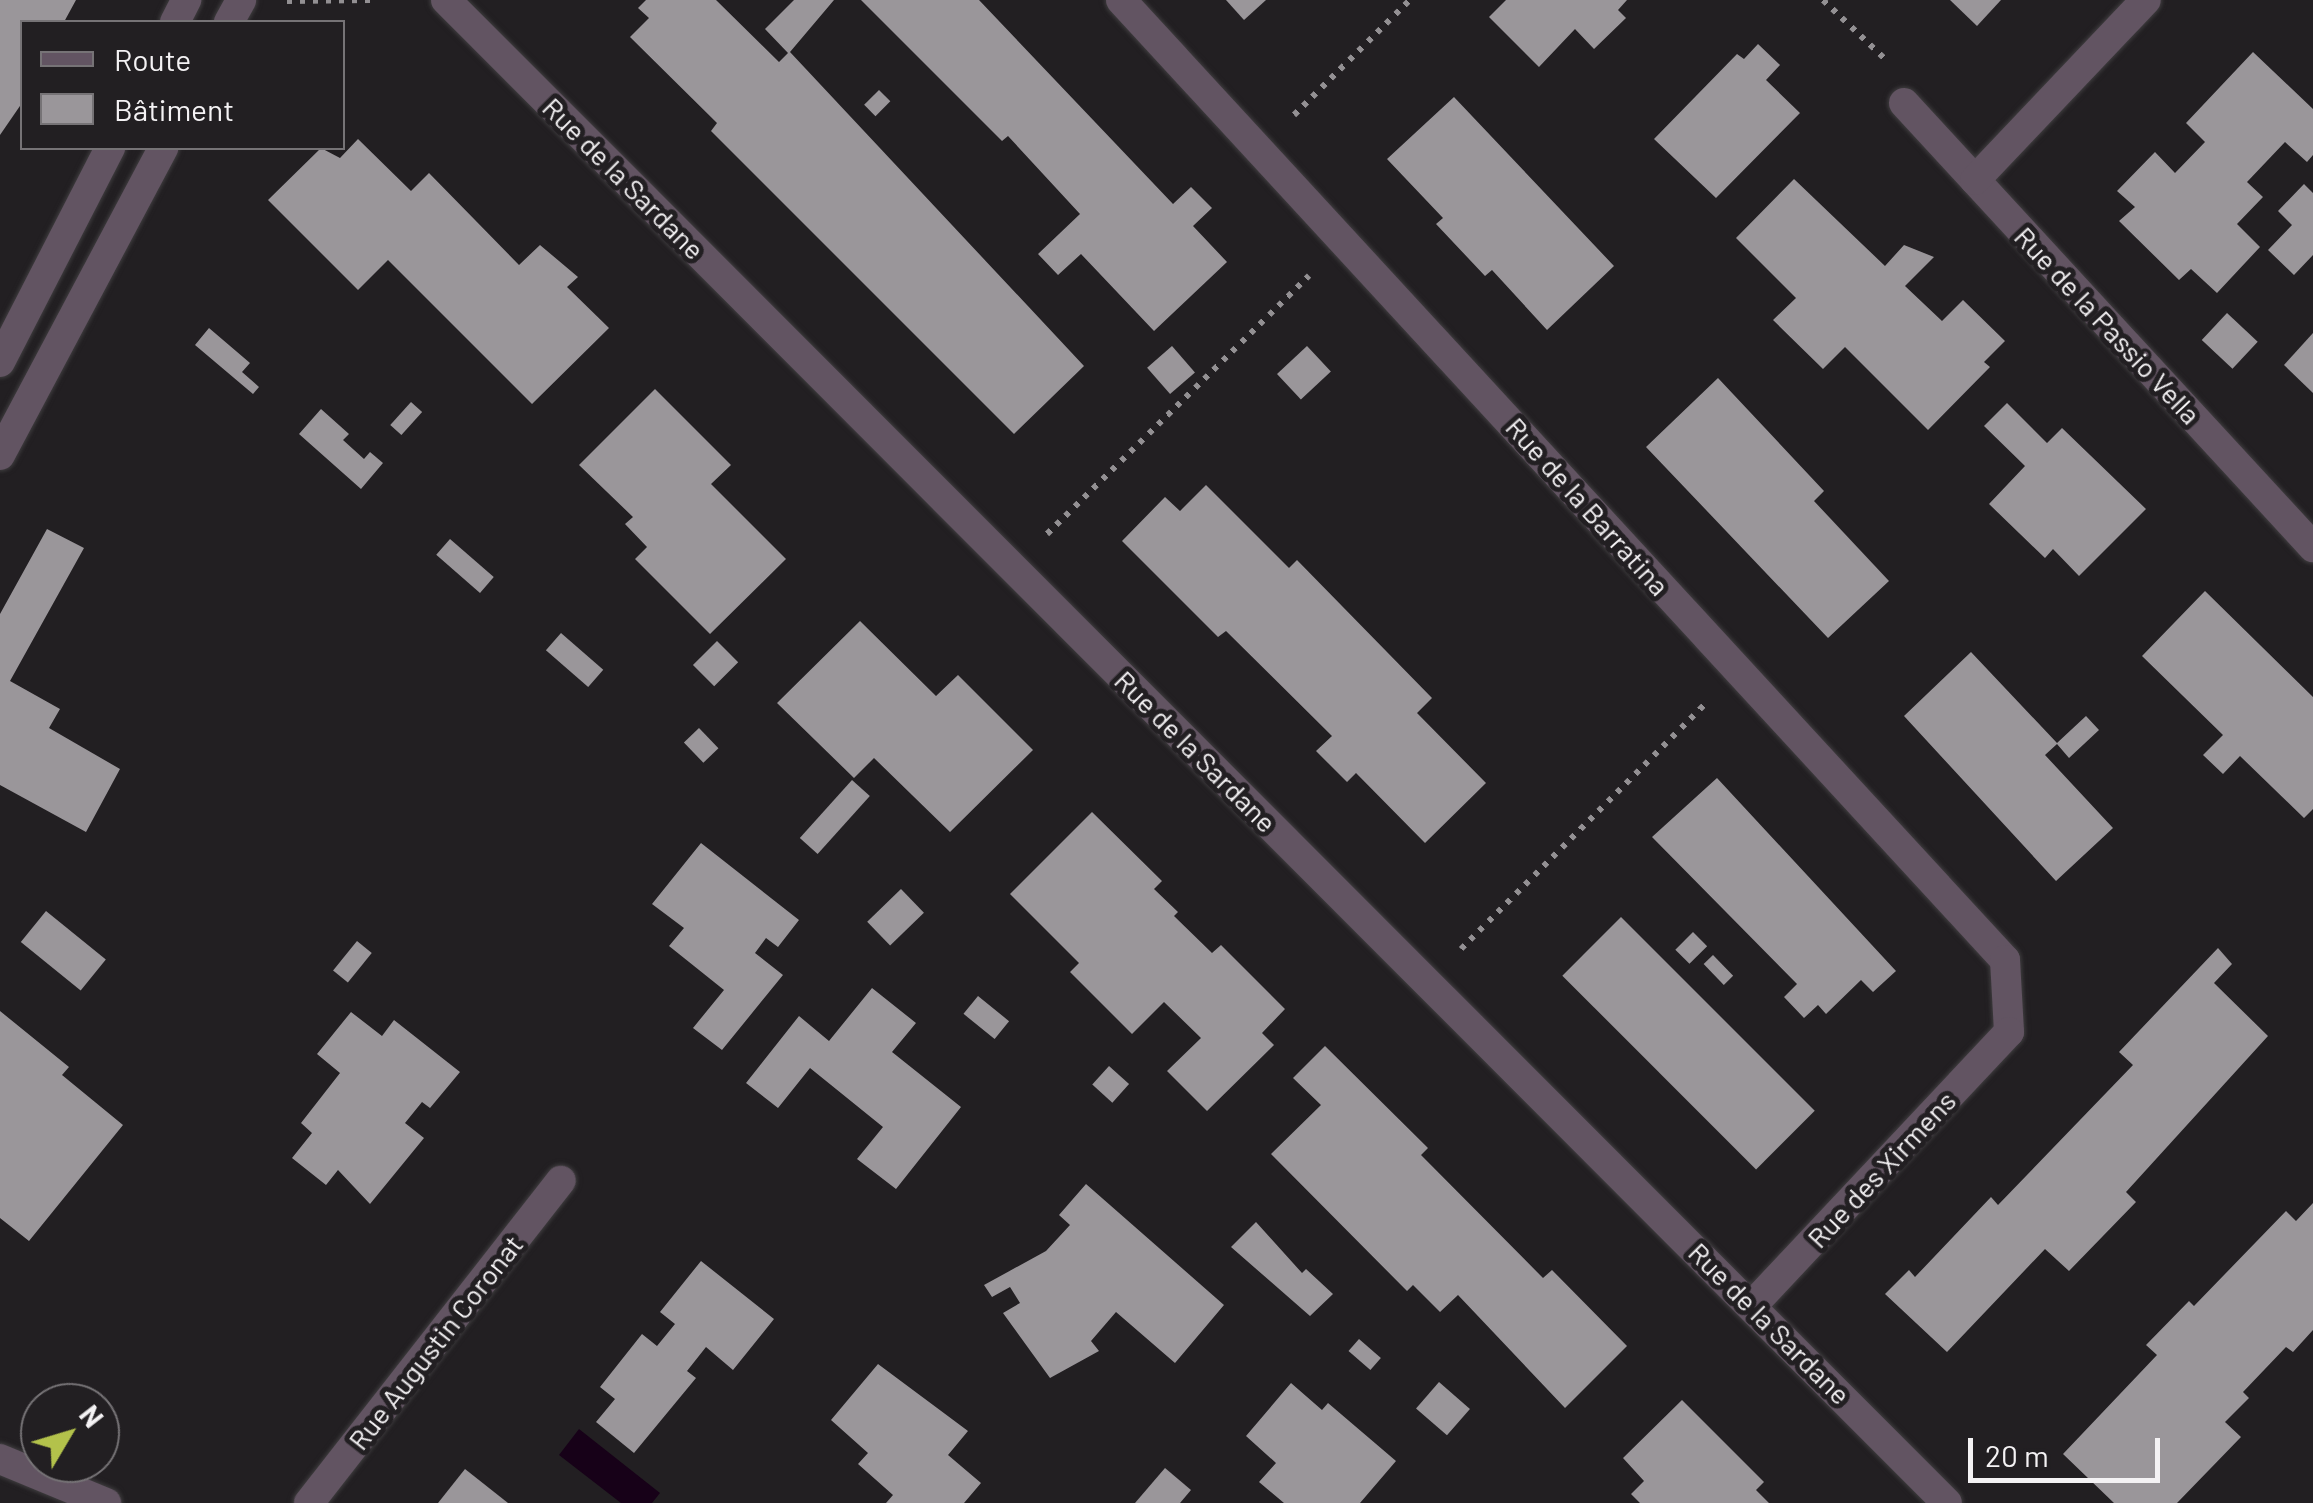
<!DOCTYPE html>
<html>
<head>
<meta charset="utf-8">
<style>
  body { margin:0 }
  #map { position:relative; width:2313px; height:1503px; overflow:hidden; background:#221f22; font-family:Barlow,sans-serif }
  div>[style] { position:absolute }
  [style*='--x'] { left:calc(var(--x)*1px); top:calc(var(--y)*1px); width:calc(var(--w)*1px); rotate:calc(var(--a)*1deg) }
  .water>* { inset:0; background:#170118 }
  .building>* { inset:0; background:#9a969a; transform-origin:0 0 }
  .path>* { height:6px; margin-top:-3px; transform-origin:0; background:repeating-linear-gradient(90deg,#939093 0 5px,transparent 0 13px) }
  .roads { filter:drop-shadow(0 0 2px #3f3d3f) drop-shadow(0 0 2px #3f3d3f) }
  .minor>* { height:30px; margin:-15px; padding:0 15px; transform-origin:15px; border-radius:15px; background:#625462 }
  span { translate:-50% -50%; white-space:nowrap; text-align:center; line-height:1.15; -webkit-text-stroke:10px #221f22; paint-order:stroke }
  .street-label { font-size:28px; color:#f4f2f4 }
  .legend { position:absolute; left:20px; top:20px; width:325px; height:130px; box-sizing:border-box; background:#221f22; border:2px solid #767376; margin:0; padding:12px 18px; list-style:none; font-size:30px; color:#f4f2f4 }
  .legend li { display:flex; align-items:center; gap:20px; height:50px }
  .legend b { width:50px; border:2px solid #767376 }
  .north { position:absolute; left:20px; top:1383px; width:100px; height:100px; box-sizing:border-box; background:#221f22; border:2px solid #767376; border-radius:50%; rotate:52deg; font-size:28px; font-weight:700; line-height:40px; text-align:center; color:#f4f2f4 }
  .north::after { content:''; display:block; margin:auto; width:35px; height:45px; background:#b3c24b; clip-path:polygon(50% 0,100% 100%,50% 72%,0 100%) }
  .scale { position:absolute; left:1968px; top:1438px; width:192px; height:45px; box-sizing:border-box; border:5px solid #f4f2f4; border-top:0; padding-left:12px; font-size:30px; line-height:35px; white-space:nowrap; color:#f4f2f4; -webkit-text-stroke:8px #221f22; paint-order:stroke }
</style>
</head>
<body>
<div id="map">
  <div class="water">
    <div style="clip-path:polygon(579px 1429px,660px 1493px,652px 1503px,621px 1503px,559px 1455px)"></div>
  </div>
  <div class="building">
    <div style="clip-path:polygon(0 0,76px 0,64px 22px,22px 22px,22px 103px,0 135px)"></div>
    <div style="clip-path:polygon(646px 0,716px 0,779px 62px,788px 53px,765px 29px,794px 0,834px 0,790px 52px,1084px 366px,1014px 434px,711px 131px,717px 123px,630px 37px,649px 18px,638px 8px)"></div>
    <div style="clip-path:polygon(861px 0,979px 0,1173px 204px,1191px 187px,1212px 208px,1193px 226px,1227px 262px,1154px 331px,1081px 254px,1058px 275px,1038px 254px,1080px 214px,1008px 136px,1002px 141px)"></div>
    <div style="clip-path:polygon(1226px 0,1266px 0,1244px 20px)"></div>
    <div style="clip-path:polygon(1506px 0,1627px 0,1618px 10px,1626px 18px,1594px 49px,1575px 29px,1539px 67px,1489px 17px)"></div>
    <div style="clip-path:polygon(1950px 0,2001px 0,1977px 26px)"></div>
    <div style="clip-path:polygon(1758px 44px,1780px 65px,1766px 80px,1800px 113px,1716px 198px,1654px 139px,1737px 54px,1744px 59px)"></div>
    <div style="clip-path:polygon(2253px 52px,2313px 109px,2313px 155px,2307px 162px,2285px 142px,2247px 182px,2263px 197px,2237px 224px,2260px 247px,2217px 293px,2191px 269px,2179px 280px,2119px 221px,2135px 207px,2117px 191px,2155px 152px,2175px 173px,2205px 142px,2186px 123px)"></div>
    <div style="left:879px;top:90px;width:16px;height:21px;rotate:45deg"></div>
    <div style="clip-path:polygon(1454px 97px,1614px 266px,1547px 330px,1492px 270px,1485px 276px,1436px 224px,1443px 218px,1387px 159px)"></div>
    <div style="clip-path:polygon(358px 139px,411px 191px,429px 173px,519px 265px,540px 245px,578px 277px,567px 287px,609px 328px,532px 404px,388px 260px,358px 290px,268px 200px,321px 148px,340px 158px)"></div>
    <div style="clip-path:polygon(1794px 179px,1885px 266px,1904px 245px,1934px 257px,1905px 286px,1942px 321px,1963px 300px,2005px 341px,1984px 362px,1990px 367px,1928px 430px,1845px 347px,1823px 369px,1773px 320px,1796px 298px,1736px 238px)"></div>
    <div style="clip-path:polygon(2304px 184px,2313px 193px,2313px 255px,2294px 275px,2268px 250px,2292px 225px,2278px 211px)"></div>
    <div style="left:2227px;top:313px;width:42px;height:37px;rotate:43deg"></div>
    <div style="clip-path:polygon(209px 328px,250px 363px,242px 372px,259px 387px,253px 394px,195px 345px)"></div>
    <div style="clip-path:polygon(2313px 333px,2313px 393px,2284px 365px)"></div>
    <div style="left:1172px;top:346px;width:35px;height:33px;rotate:49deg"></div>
    <div style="left:1307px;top:346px;width:35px;height:41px;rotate:47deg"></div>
    <div style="clip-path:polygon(1718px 378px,1824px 491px,1814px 501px,1889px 581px,1828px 638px,1646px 447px)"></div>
    <div style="clip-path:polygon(655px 389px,731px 465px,711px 484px,786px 559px,710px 634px,635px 559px,647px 547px,625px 524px,633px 517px,579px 465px)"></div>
    <div style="left:411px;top:402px;width:15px;height:31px;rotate:42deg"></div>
    <div style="clip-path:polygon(2007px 403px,2047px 443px,2062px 428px,2146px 509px,2079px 576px,2053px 549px,2045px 558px,1989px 504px,2025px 466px,1984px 426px)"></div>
    <div style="clip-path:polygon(321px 409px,349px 434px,343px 440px,364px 459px,370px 452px,383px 463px,361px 489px,299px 434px)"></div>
    <div style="clip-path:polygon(1206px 485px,1289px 568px,1297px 560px,1432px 698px,1417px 713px,1486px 783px,1425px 843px,1356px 773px,1347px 782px,1316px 751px,1332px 736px,1226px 631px,1218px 637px,1122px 541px,1165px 497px,1180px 511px)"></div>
    <div style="clip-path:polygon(47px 529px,84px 548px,10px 681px,60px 709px,49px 728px,120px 769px,86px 832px,0 785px,0 614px)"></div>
    <div style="left:450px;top:539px;width:58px;height:21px;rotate:41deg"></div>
    <div style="clip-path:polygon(2205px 591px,2313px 697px,2313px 809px,2304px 818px,2240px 756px,2223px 774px,2203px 755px,2223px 735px,2142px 656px)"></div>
    <div style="clip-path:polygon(860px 621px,936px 696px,958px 675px,1033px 750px,950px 832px,874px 758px,854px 778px,777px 703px)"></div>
    <div style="left:561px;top:633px;width:56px;height:23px;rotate:41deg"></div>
    <div style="left:717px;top:641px;width:30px;height:34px;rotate:45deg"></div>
    <div style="clip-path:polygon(1971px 652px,2057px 743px,2086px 716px,2099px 730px,2069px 758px,2057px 744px,2045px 755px,2113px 828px,2056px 881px,1904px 716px)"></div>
    <div style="left:699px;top:728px;width:28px;height:21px;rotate:46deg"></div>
    <div style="clip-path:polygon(1717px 778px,1896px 971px,1873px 992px,1861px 980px,1826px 1014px,1818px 1005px,1804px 1018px,1784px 997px,1797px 984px,1652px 837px)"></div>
    <div style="left:852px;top:780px;width:24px;height:78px;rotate:42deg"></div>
    <div style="clip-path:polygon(1092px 812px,1162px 881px,1154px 889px,1178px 912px,1174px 916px,1212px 953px,1221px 945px,1285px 1009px,1262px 1033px,1274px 1045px,1207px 1111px,1167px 1071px,1201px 1038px,1164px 1002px,1132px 1034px,1070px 972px,1079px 963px,1010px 894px)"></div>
    <div style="clip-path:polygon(701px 843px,799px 920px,778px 947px,766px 938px,755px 953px,783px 975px,722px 1050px,693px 1028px,724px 990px,669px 946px,684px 928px,652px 904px)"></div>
    <div style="left:901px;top:889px;width:33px;height:47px;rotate:46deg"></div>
    <div style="left:46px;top:911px;width:77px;height:40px;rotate:39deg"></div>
    <div style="left:1621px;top:917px;width:274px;height:83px;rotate:45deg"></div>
    <div style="left:1693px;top:932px;width:20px;height:25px;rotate:45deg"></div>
    <div style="left:357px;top:941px;width:19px;height:38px;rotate:39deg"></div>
    <div style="clip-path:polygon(2218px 948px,2232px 964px,2214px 983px,2268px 1036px,2126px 1192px,2136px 1202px,2069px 1271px,2045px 1249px,1947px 1352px,1885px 1294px,1909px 1270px,1915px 1277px,1991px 1197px,1998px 1205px,2133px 1065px,2119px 1052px)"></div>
    <div style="left:1713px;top:955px;width:29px;height:13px;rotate:46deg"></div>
    <div style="clip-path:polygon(872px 988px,916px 1023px,892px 1052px,961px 1107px,896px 1189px,857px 1159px,883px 1127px,810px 1068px,778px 1108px,746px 1083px,799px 1016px,829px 1041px)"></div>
    <div style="left:978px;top:996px;width:40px;height:23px;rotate:39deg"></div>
    <div style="clip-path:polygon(0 1011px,69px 1067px,62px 1075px,123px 1125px,29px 1241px,0 1218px)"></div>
    <div style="clip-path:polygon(351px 1012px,382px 1036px,394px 1020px,460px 1072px,430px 1108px,422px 1102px,405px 1123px,424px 1138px,370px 1204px,338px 1170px,326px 1185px,292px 1158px,312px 1133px,301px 1123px,340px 1073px,317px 1054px)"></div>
    <div style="clip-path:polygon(1325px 1046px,1428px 1148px,1421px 1155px,1543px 1278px,1552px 1270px,1627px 1346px,1565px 1408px,1458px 1295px,1440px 1312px,1413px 1285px,1407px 1291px,1271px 1154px,1321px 1105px,1293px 1078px)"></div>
    <div style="left:1109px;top:1066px;width:27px;height:25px;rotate:42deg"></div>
    <div style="clip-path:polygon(1086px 1184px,1224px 1305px,1175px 1363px,1116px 1312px,1091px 1341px,1099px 1351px,1050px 1378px,1003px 1313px,1020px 1303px,1010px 1287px,992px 1297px,984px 1285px,1046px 1251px,1070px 1225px,1059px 1215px)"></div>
    <div style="clip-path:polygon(2313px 1203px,2313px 1330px,2293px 1352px,2286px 1347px,2243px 1392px,2249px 1398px,2225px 1422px,2241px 1437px,2177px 1503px,2114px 1503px,2063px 1454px,2157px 1355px,2146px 1345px,2189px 1301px,2194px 1306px,2286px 1211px,2296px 1221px)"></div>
    <div style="clip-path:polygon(1256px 1222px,1302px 1273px,1306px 1269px,1333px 1294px,1310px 1316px,1231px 1247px)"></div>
    <div style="clip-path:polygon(701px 1261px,774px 1319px,733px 1370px,706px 1347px,687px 1371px,696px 1378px,634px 1453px,596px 1422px,615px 1399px,600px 1387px,642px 1334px,657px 1346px,675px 1324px,660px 1312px)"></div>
    <div style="left:1359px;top:1339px;width:29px;height:16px;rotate:41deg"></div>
    <div style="clip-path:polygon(878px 1364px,968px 1431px,948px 1455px,981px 1483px,964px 1503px,886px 1503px,893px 1495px,858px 1464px,868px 1453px,831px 1420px)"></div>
    <div style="left:1439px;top:1382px;width:41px;height:35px;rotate:41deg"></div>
    <div style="clip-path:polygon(1291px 1383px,1322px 1410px,1328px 1403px,1396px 1461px,1360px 1503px,1284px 1503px,1259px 1482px,1276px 1463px,1246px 1436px)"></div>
    <div style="clip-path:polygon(1682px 1400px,1764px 1482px,1756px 1490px,1769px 1503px,1640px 1503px,1631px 1494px,1644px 1481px,1623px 1458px)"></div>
    <div style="clip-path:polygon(1165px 1468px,1191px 1490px,1180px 1503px,1135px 1503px)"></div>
    <div style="clip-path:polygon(465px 1469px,508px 1503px,438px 1503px)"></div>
  </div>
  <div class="path">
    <div style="--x:1823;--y:0;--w:84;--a:43.6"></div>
    <div style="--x:287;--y:1;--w:83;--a:-0.7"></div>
    <div style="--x:1294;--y:115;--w:163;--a:-44.8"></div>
    <div style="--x:1047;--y:534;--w:368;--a:-44.6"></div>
    <div style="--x:1461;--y:949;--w:347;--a:-45.1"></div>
  </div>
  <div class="roads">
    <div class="minor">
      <div style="--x:446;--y:0;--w:2124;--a:45.04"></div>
      <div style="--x:1121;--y:0;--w:1305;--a:47.36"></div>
      <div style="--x:2005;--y:960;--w:72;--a:86.8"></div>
      <div style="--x:2009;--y:1032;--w:374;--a:133.2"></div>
      <div style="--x:175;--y:22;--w:25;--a:-63"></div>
      <div style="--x:229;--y:22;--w:25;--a:-61"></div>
      <div style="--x:1904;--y:103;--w:604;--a:47.35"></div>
      <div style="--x:1975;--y:180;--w:248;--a:-46.5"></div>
      <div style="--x:0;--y:362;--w:241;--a:-62.8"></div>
      <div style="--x:0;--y:455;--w:348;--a:-62"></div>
      <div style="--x:0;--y:1459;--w:115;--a:22.5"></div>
      <div style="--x:309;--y:1503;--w:409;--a:-52"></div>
    </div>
  </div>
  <div class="street-label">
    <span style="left:624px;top:178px;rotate:45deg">Rue de la Sardane</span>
    <span style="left:2108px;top:325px;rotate:47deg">Rue de la Passio Vella</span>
    <span style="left:1588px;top:506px;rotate:48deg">Rue de la Barratina</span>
    <span style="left:1196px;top:751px;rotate:45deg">Rue de la Sardane</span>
    <span style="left:1881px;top:1169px;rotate:-47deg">Rue des Xirmens</span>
    <span style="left:1770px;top:1323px;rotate:45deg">Rue de la Sardane</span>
    <span style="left:435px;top:1342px;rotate:-52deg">Rue Augustin Coronat</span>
  </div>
  <ul class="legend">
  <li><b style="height:12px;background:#625462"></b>Route</li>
  <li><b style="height:28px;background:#9a969a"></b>Bâtiment</li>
  </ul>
  <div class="north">N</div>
  <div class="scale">20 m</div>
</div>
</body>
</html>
